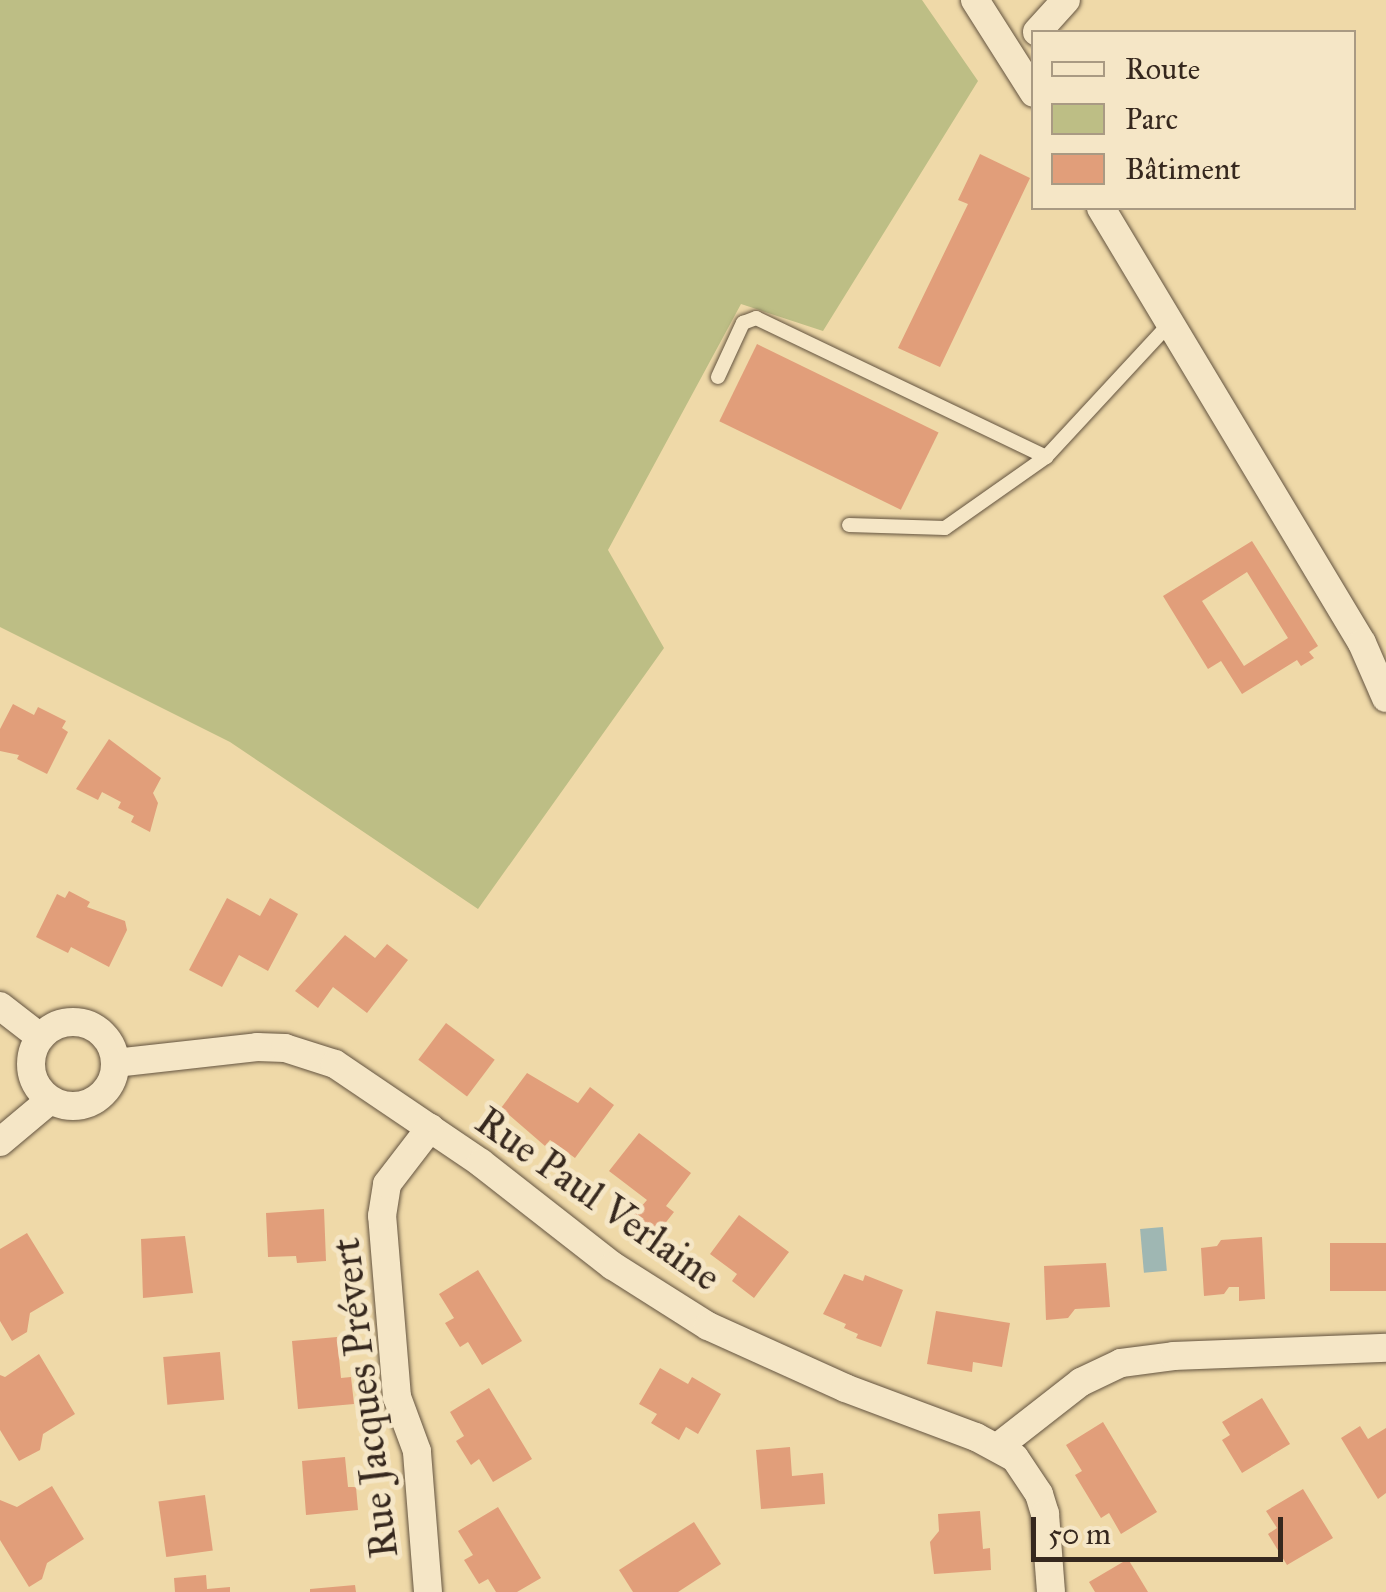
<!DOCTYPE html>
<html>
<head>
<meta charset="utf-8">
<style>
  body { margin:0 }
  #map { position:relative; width:1386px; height:1592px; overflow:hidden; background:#efd9a8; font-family:"IM FELL Great Primer",serif }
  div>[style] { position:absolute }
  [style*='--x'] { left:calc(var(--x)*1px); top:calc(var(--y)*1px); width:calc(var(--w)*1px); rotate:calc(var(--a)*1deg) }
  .green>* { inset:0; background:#bdbe85 }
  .water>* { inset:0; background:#9fb7b3; transform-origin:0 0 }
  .building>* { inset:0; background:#e19e7a; transform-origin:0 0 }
  .roads { filter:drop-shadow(0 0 2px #645440) drop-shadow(0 0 2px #645440) }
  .service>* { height:14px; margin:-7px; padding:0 7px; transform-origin:7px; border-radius:7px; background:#f5e6c6 }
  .minor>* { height:28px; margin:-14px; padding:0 14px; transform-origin:14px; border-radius:14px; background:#f5e6c6 }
  .minor>.ring { margin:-14px; padding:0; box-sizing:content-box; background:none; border:28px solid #f5e6c6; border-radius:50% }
  span { translate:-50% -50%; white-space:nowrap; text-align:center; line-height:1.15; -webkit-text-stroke:10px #f5e6c6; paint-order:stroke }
  .street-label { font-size:40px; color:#36281e }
  .legend { position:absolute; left:1031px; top:30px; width:325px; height:180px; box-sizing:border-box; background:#f5e6c6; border:2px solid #a99a83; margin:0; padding:12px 18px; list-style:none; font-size:30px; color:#36281e }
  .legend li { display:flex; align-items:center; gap:20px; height:50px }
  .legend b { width:50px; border:2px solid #a99a83 }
  .scale { position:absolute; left:1031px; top:1517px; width:252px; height:45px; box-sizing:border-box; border:5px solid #36281e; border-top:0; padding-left:12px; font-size:30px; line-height:35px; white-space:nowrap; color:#36281e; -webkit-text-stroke:8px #f5e6c6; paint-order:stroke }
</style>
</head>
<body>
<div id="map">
  <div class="green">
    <div style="clip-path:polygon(0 0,922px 0,978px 81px,823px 331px,741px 304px,608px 550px,664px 648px,478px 909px,230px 742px,0 627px)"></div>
  </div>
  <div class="water">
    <div style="left:1163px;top:1227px;width:44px;height:23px;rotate:85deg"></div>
  </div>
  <div class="building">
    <div style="clip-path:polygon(980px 154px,1030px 178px,940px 367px,898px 348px,968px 204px,958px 200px)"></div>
    <div style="left:757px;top:344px;width:202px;height:86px;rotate:26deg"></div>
    <div style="clip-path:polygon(evenodd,1252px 541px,1318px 646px,1309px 652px,1314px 658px,1301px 666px,1297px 660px,1242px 694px,1221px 661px,1208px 669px,1163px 596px,1252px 541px,1247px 572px,1288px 638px,1244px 666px,1202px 601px,1247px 572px)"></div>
    <div style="clip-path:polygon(13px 704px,34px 715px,38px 707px,66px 721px,62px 728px,68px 732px,47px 774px,17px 759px,19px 755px,0 751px,0 729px)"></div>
    <div style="clip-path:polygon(109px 739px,161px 778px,153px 793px,158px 803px,150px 832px,131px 822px,134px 816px,118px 808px,121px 802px,102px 792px,98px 800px,76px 789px)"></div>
    <div style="clip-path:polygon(69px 891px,90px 902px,87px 907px,125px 921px,127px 930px,109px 967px,71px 947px,68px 953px,36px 937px,57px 894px,65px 898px)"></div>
    <div style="clip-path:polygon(227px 898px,260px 916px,270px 898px,298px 914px,268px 971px,239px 955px,222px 987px,189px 970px)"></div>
    <div style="clip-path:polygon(345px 935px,375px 958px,387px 944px,408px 960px,367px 1013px,333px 987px,318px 1008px,295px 991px)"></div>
    <div style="left:446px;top:1023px;width:61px;height:46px;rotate:37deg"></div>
    <div style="clip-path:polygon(527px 1073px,578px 1103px,590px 1087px,614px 1105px,575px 1158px,550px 1140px,545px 1146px,501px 1108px)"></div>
    <div style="clip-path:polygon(639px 1133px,691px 1173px,666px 1206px,674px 1212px,656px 1235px,632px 1217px,647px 1200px,609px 1171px)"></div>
    <div style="clip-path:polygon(324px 1209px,326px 1261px,297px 1263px,296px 1256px,268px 1257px,266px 1213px)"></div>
    <div style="clip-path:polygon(739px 1215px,789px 1252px,754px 1298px,732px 1281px,737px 1274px,710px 1254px)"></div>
    <div style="clip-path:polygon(27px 1233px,64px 1293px,30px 1313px,27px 1332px,12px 1341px,0 1321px,0 1249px)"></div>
    <div style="clip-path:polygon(185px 1236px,193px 1293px,143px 1298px,141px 1239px)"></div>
    <div style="clip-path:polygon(1262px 1237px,1265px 1299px,1239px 1301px,1239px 1287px,1229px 1287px,1224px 1294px,1204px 1296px,1201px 1248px,1217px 1246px,1221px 1240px)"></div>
    <div style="left:1386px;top:1243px;width:48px;height:56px;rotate:90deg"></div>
    <div style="clip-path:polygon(1106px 1263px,1110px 1307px,1075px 1309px,1068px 1318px,1046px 1320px,1044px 1266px)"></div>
    <div style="clip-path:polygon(478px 1270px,522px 1341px,482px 1365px,468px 1342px,460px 1347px,445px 1323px,454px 1318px,439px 1294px)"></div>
    <div style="clip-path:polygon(844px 1274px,863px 1281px,865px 1275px,903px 1290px,881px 1347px,856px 1338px,858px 1334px,844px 1328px,846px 1324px,823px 1314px)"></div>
    <div style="clip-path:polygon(936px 1311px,1010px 1323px,1002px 1367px,973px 1362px,972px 1372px,927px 1364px)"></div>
    <div style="clip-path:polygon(337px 1337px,341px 1378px,351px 1377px,354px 1404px,298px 1409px,292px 1341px)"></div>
    <div style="left:220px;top:1352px;width:48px;height:57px;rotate:85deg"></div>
    <div style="clip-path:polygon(39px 1354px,75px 1414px,43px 1434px,40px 1450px,19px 1461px,0 1430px,0 1375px,5px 1377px)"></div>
    <div style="clip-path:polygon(660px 1368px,688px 1384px,692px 1377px,721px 1394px,698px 1434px,686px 1427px,679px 1440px,651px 1423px,657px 1414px,639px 1404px)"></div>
    <div style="clip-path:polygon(489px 1388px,532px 1459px,493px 1482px,479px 1459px,471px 1465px,456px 1441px,464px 1436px,450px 1412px)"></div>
    <div style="clip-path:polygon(1262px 1398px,1290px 1444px,1242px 1473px,1222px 1440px,1230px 1435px,1222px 1422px)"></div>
    <div style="clip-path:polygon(1103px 1422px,1157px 1512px,1121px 1534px,1109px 1513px,1101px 1518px,1075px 1475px,1082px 1471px,1066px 1445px)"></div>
    <div style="clip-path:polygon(1360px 1426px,1368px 1439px,1386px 1428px,1386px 1493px,1378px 1499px,1341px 1438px)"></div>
    <div style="clip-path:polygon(790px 1447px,792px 1476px,823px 1473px,825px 1504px,761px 1509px,756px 1450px)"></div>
    <div style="clip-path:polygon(345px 1457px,348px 1487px,356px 1487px,358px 1510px,306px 1515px,302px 1461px)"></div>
    <div style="clip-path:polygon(52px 1486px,84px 1539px,47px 1563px,42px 1579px,29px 1587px,0 1540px,0 1500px,17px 1507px)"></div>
    <div style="clip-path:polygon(1303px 1489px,1333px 1538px,1287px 1565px,1268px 1534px,1277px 1528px,1266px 1511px)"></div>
    <div style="left:205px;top:1495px;width:56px;height:47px;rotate:82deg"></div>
    <div style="clip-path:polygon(498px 1507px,541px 1578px,517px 1592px,496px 1592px,488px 1579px,479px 1584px,464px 1560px,473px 1555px,458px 1531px)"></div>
    <div style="clip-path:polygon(980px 1511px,983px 1549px,990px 1548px,991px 1570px,934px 1574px,930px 1542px,939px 1531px,938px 1514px)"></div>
    <div style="clip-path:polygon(694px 1522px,721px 1564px,678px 1592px,633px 1592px,619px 1570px)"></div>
    <div style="clip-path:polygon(1128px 1559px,1148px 1592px,1095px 1592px,1089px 1582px)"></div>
    <div style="clip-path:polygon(206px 1575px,207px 1589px,230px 1587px,230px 1592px,175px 1592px,174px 1578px)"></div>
    <div style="clip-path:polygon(355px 1585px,356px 1592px,310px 1592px,310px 1589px)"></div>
  </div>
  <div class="roads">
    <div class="service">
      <div style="--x:718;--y:377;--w:60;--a:-65.2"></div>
      <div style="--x:743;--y:323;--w:14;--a:-21"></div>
      <div style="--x:756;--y:318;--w:322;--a:25.6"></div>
      <div style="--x:849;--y:525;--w:96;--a:1.8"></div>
      <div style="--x:945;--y:528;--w:123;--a:-35.1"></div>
      <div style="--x:1046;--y:457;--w:181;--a:-47.2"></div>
    </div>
    <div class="minor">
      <div style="--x:975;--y:0;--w:110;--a:57.6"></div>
      <div style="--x:1037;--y:32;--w:43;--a:-47.8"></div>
      <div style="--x:1101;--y:208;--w:507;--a:59.04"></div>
      <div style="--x:1362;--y:643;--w:60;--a:66.4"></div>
      <div style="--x:0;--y:1006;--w:51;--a:37.8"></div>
      <div class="ring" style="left:31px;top:1022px;width:56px;height:56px"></div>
      <div style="--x:115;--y:1063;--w:143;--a:-6.4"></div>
      <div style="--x:257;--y:1047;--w:28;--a:2"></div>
      <div style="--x:285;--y:1048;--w:52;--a:17.7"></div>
      <div style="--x:335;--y:1064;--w:176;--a:34.1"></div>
      <div style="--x:481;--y:1163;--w:167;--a:38"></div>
      <div style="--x:613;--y:1266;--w:112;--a:32.3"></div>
      <div style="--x:708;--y:1326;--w:150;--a:24.3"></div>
      <div style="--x:845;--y:1388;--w:140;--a:20.5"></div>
      <div style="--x:976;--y:1437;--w:44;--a:28.3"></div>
      <div style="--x:1015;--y:1458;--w:43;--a:56.3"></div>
      <div style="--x:1039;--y:1494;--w:21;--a:73"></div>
      <div style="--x:1045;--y:1514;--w:78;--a:85.6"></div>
      <div style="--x:0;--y:1142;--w:65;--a:-40"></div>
      <div style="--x:999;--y:1446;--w:104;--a:-38"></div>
      <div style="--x:1081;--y:1382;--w:44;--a:-25.4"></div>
      <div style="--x:1121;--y:1363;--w:53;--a:-7.5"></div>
      <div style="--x:1174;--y:1356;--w:212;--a:-2.2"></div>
      <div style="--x:428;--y:1592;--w:141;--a:-94.5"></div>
      <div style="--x:417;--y:1451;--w:58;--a:-110.3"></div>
      <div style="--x:397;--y:1397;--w:182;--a:-94.7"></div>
      <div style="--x:382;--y:1216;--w:32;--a:-81"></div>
      <div style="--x:387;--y:1184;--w:71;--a:-52.5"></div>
    </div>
  </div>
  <div class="street-label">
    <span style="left:598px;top:1199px;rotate:35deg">Rue Paul Verlaine</span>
    <span style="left:365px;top:1398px;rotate:-97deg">Rue Jacques Prévert</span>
  </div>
  <ul class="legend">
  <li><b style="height:12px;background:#f5e6c6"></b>Route</li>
  <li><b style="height:28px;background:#bdbe85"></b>Parc</li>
  <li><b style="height:28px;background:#e19e7a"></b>Bâtiment</li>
  </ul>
  <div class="scale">50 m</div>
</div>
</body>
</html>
